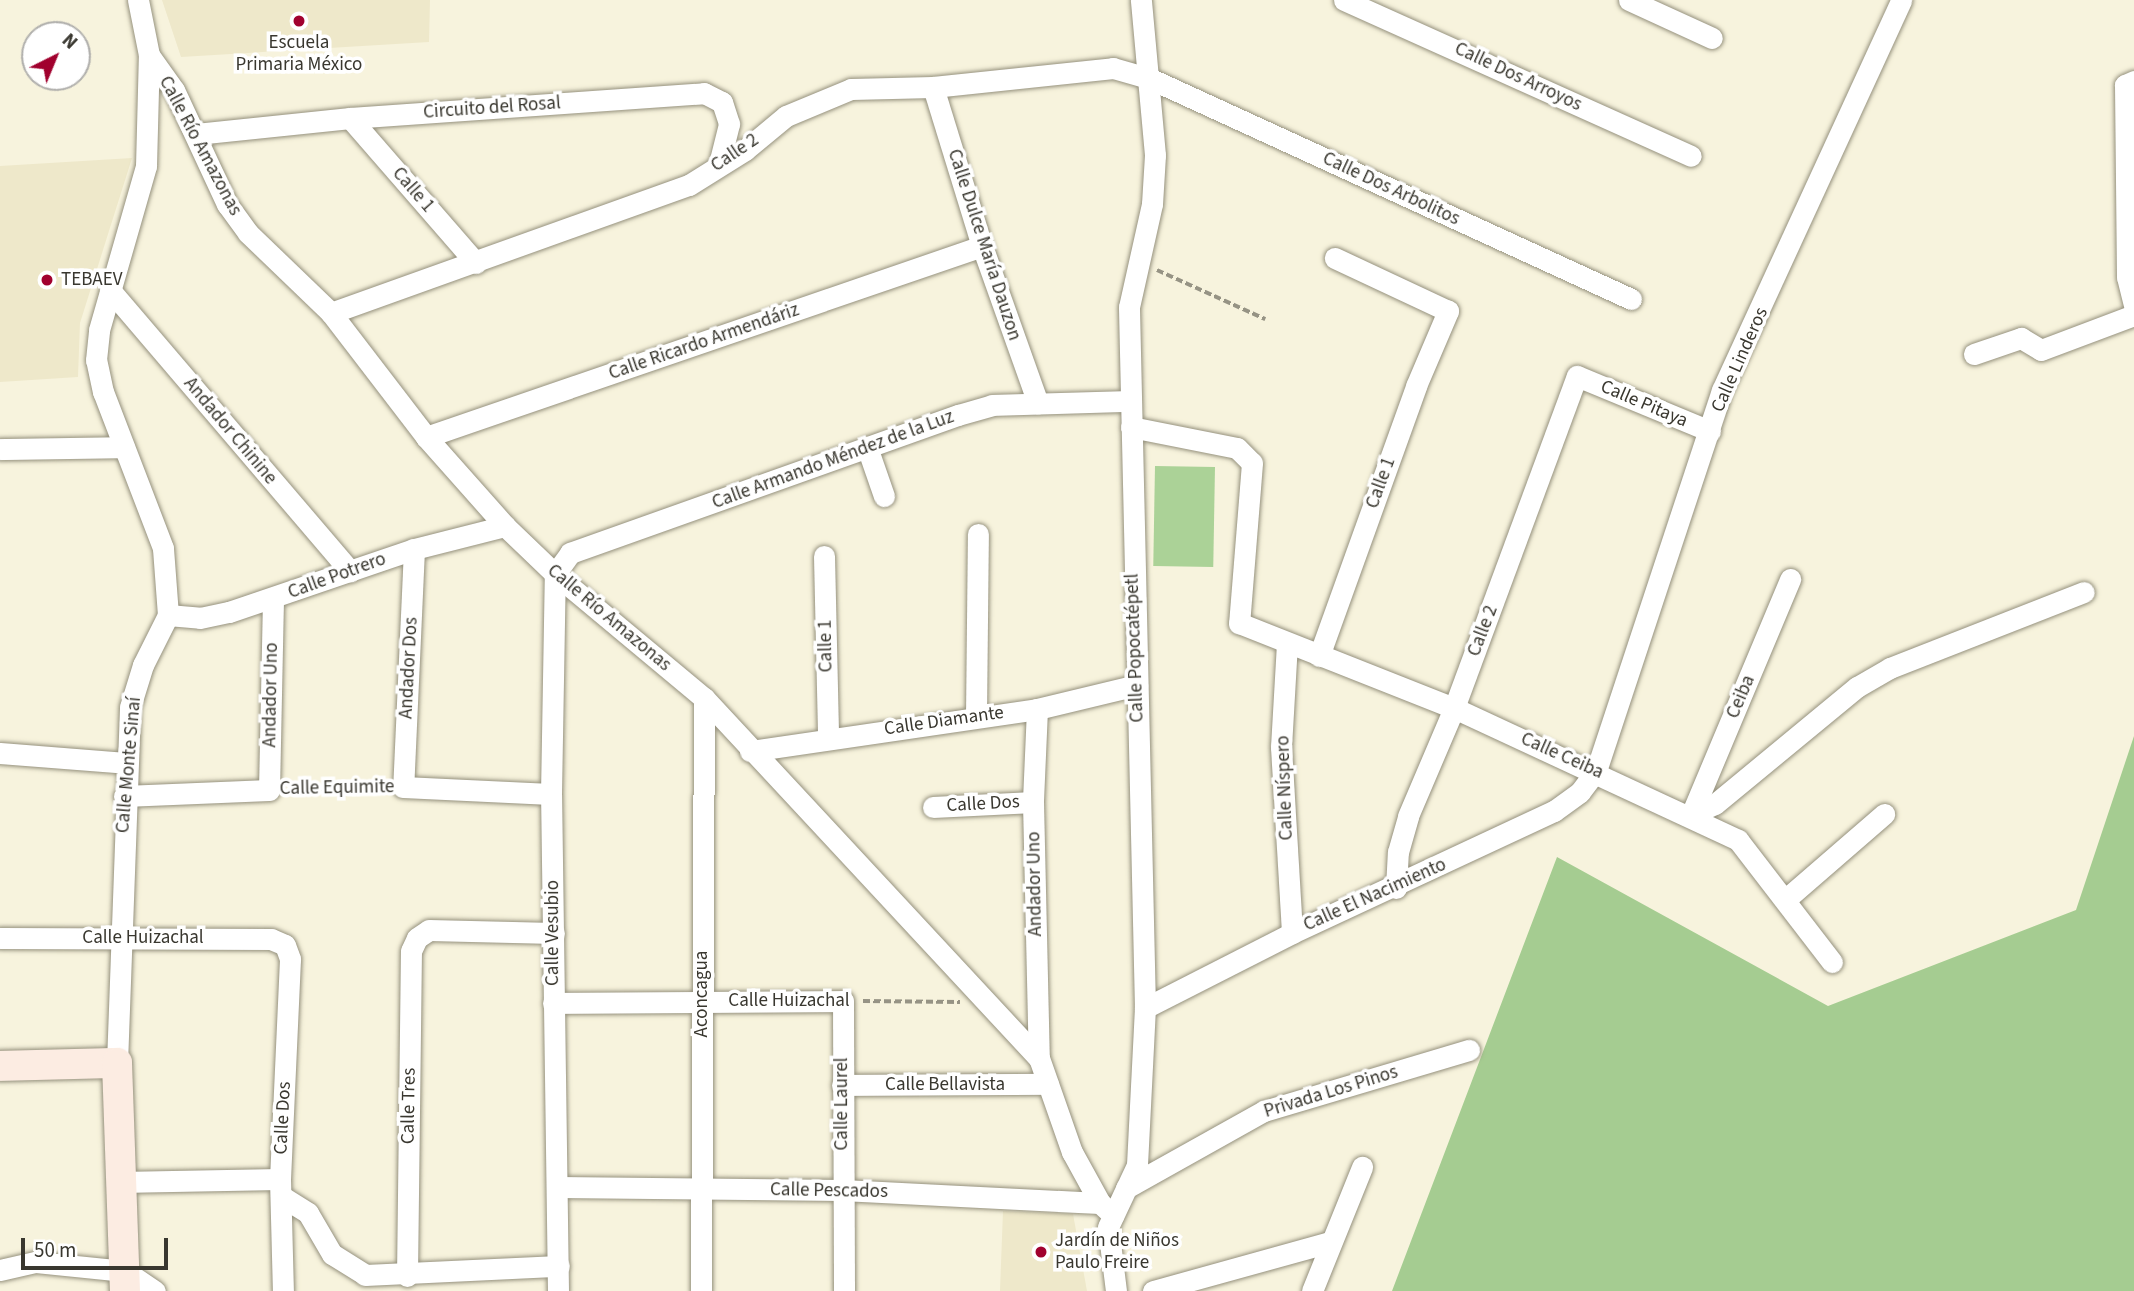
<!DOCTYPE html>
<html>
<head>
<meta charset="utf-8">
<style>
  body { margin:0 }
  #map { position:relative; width:2134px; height:1291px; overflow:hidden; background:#f7f3dd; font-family:"Source Sans 3",sans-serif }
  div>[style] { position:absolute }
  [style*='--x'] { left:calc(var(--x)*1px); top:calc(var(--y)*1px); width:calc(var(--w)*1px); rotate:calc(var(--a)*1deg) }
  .built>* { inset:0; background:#eee8ca }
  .green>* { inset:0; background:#abd297; transform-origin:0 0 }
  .forest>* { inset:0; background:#a5cc91 }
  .path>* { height:3.5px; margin-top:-1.75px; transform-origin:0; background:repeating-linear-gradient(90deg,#969384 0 7px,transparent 0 10.5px) }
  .roads { filter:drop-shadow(0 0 2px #95917d) drop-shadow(0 0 2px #95917d) }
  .minor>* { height:21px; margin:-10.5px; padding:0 10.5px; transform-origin:10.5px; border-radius:10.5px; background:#fff }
  .secondary>* { height:30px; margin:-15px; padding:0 15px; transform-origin:15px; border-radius:15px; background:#fcece2 }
  .dots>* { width:19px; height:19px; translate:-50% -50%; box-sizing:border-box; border:4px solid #fff; border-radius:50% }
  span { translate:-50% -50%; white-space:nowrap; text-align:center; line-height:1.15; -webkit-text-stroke:7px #fff; paint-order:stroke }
  .poi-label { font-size:19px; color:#39372f }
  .left { translate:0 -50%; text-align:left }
  .street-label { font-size:19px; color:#39372f }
  .north { position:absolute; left:21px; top:21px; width:70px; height:70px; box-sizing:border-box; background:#fff; border:2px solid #b0afac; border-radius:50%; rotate:43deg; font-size:19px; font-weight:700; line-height:28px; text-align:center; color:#39372f }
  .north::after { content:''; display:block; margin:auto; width:24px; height:32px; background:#a1012e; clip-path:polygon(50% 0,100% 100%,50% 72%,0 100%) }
  .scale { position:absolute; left:21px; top:1238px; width:147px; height:32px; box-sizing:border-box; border:4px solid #39372f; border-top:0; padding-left:9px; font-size:21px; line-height:24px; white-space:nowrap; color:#39372f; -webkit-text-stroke:5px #fff; paint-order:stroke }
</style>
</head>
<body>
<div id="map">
  <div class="built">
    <div style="clip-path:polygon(162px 0,430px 0,429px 42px,181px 57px)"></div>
    <div style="clip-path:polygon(132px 158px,80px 323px,78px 377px,0 382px,0 166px)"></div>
    <div style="clip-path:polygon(1003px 1211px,1073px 1214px,1087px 1291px,1000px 1291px)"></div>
  </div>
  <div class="green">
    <div style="left:1155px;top:466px;width:60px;height:100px;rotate:1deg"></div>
  </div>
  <div class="forest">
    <div style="clip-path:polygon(2134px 736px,2134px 1291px,1392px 1291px,1557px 857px,1828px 1006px,2076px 910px)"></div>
  </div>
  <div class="path">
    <div style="--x:1157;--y:270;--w:119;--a:24.4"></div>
    <div style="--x:289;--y:790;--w:94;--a:-1.8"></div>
    <div style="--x:863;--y:1001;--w:97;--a:0.6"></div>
  </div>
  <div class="roads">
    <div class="minor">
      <div style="--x:138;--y:0;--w:56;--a:78.7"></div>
      <div style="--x:149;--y:55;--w:43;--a:54.5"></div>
      <div style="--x:174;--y:90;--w:126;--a:65.1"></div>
      <div style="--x:227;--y:204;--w:36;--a:54"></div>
      <div style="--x:248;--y:233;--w:115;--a:43.9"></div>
      <div style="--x:331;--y:313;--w:156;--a:52.5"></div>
      <div style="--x:426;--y:437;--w:119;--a:48.4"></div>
      <div style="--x:505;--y:526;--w:69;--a:43.8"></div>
      <div style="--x:555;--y:574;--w:194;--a:39.8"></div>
      <div style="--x:704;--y:698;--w:492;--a:47.1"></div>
      <div style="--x:1039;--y:1058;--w:100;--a:70.7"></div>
      <div style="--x:1072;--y:1152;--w:58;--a:61.2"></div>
      <div style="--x:1100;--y:1203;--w:18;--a:43"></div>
      <div style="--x:1344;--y:0;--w:380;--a:24.2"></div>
      <div style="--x:1629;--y:0;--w:91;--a:24.6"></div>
      <div style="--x:2134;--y:81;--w:10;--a:156"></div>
      <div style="--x:2125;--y:85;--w:192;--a:89.4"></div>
      <div style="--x:2127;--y:277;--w:29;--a:76"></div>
      <div style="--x:933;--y:87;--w:166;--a:72.9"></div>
      <div style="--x:982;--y:246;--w:167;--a:70.4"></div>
      <div style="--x:350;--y:118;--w:192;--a:49"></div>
      <div style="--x:196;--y:134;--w:155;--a:-5.9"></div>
      <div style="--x:350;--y:118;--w:355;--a:-4"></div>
      <div style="--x:704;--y:93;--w:20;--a:27"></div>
      <div style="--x:722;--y:102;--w:23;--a:72"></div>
      <div style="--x:729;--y:124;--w:41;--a:104"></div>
      <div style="--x:110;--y:290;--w:370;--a:49.5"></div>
      <div style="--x:331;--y:313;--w:380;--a:-19.7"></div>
      <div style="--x:689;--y:185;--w:66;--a:-32"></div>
      <div style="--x:745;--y:150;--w:53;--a:-39.7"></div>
      <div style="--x:786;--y:116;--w:70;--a:-22.6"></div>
      <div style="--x:851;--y:89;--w:82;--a:-1.4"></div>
      <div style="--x:933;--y:87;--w:181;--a:-6"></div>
      <div style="--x:1113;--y:68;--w:40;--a:16"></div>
      <div style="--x:1151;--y:79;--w:528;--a:24.62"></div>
      <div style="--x:1974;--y:354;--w:50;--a:-18.8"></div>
      <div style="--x:2021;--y:338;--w:23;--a:31"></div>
      <div style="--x:2041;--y:350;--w:99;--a:-20.6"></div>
      <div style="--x:1131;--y:427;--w:108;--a:11.2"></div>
      <div style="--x:1237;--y:448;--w:21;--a:45"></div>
      <div style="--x:1252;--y:463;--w:161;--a:94.6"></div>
      <div style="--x:1239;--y:623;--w:231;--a:21.6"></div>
      <div style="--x:1454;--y:708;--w:313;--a:24.9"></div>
      <div style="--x:1738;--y:840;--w:154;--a:52.4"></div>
      <div style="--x:426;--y:437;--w:588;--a:-18.96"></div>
      <div style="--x:867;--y:447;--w:52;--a:70.9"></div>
      <div style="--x:0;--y:449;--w:124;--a:-0.9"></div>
      <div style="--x:414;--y:549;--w:238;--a:92.6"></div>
      <div style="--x:403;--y:787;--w:148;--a:2.7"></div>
      <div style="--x:824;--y:556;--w:181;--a:88.7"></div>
      <div style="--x:168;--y:615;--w:32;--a:5"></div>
      <div style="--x:200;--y:618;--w:30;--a:-12"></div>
      <div style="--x:229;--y:612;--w:195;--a:-18.8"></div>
      <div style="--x:414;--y:549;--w:94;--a:-14.2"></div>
      <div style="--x:1287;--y:643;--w:104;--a:93.3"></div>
      <div style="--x:1281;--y:747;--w:186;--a:86.6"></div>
      <div style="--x:1319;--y:656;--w:287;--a:-70.2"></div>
      <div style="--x:1416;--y:386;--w:82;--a:-66.9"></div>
      <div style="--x:1448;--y:311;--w:125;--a:-154.9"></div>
      <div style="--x:1037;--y:709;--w:93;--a:92.5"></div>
      <div style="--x:1033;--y:802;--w:256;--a:88.7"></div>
      <div style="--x:976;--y:716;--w:182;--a:-89.4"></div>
      <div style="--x:750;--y:751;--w:290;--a:-8.3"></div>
      <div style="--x:1037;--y:709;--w:103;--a:-13.5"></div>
      <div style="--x:0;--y:753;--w:126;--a:4.5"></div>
      <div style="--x:124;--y:796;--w:145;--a:-2.4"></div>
      <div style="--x:269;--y:790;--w:190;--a:-88.8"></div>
      <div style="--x:933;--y:807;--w:100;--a:-2.9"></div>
      <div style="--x:1691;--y:815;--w:26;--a:-25"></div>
      <div style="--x:1715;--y:804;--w:184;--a:-39.5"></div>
      <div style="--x:1857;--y:687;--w:38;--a:-30"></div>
      <div style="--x:1890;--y:668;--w:208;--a:-21.4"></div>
      <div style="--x:1691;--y:815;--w:256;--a:-67.2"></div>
      <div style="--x:1396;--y:888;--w:36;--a:-87"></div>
      <div style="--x:1398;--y:852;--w:37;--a:-74"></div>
      <div style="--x:1408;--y:816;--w:117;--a:-66.9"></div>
      <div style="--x:1454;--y:708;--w:354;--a:-69.7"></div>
      <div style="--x:1577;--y:376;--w:144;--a:22.5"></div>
      <div style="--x:1786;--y:899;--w:130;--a:-40.9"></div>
      <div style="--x:0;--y:938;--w:271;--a:0.2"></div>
      <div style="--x:271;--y:939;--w:15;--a:23"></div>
      <div style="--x:285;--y:945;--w:15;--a:70"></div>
      <div style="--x:290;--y:959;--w:220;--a:92.6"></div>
      <div style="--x:280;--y:1179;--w:112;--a:88.5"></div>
      <div style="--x:553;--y:1003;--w:290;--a:-0.4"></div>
      <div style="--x:843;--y:1001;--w:290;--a:89.8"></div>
      <div style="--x:1145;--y:1008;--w:165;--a:-27"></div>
      <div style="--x:1292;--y:933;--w:289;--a:-25"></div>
      <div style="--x:1554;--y:811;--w:32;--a:-36"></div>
      <div style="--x:1580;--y:792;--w:26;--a:-53"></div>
      <div style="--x:1596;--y:771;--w:401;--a:-71.7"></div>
      <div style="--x:1722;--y:390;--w:429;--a:-65.3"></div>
      <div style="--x:117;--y:1063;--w:356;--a:-87.9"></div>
      <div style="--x:130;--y:707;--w:44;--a:-72.8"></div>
      <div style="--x:143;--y:665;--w:56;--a:-63.4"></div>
      <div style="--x:168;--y:615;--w:67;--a:-94.3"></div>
      <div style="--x:163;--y:548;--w:167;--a:-111"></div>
      <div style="--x:103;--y:392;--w:33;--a:-102"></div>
      <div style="--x:96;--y:360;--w:30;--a:-84"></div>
      <div style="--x:99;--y:330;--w:171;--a:-74"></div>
      <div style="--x:146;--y:166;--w:111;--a:-88.5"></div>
      <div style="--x:842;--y:1085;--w:206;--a:-0.3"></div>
      <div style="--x:119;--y:1182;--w:161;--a:-1.1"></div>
      <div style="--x:558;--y:1187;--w:284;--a:0.6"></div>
      <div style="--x:842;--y:1190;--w:258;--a:2.9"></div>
      <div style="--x:1126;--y:1188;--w:158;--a:-29.2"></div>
      <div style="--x:1264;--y:1111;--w:214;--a:-16.6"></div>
      <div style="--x:281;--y:1196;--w:32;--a:32"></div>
      <div style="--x:308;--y:1213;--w:48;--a:59.7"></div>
      <div style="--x:332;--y:1254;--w:39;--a:32"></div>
      <div style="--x:365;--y:1275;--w:194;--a:-2.7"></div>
      <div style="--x:0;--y:1270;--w:37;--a:-13"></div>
      <div style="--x:36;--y:1262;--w:89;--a:5.8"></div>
      <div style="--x:125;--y:1271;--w:36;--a:34"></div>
      <div style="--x:407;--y:1276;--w:325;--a:-89.3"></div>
      <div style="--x:411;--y:951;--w:14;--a:-65"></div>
      <div style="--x:417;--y:938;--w:14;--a:-34"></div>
      <div style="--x:429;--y:930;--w:125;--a:1.4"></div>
      <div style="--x:558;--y:1291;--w:497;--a:-90.8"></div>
      <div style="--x:551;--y:794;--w:220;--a:-89"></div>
      <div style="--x:555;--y:574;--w:26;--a:-54"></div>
      <div style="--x:570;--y:553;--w:412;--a:-19.6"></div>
      <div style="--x:958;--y:415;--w:35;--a:-16"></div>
      <div style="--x:992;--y:405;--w:137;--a:-1.7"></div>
      <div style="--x:701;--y:1291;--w:593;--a:-89.71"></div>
      <div style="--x:1116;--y:1291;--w:64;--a:-97.1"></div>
      <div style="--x:1108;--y:1227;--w:68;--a:-64.9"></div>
      <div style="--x:1137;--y:1165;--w:157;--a:-87.1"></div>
      <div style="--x:1145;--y:1008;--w:701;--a:-91.31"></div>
      <div style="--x:1129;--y:307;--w:106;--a:-77.4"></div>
      <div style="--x:1152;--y:204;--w:49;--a:-86.5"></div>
      <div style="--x:1155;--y:155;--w:156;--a:-95.2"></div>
      <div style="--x:1153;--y:1291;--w:184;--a:-15.5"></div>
      <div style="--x:1312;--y:1291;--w:134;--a:-68"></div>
    </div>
    <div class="secondary">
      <div style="--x:0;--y:1066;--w:117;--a:-1.5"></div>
      <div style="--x:117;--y:1063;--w:228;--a:88"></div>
    </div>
  </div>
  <div class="dots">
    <div style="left:299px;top:21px;background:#a1012e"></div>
    <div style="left:47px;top:280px;background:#a1012e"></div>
    <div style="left:1041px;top:1252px;background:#a1012e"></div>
  </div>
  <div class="poi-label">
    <span style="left:299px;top:54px">Escuela<br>Primaria México</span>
    <span class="left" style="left:61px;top:280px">TEBAEV</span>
    <span class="left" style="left:1055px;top:1252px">Jardín de Niños<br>Paulo Freire</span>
  </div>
  <div class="street-label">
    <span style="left:1518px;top:77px;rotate:25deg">Calle Dos Arroyos</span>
    <span style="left:492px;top:108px;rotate:-4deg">Circuito del Rosal</span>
    <span style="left:200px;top:146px;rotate:62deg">Calle Río Amazonas</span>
    <span style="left:735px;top:153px;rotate:-34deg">Calle 2</span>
    <span style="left:1391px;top:189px;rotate:25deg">Calle Dos Arbolitos</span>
    <span style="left:413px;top:190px;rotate:49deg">Calle 1</span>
    <span style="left:984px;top:245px;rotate:72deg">Calle Dulce María Dauzon</span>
    <span style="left:704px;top:342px;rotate:-19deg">Calle Ricardo Armendáriz</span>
    <span style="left:1740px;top:360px;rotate:-66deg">Calle Linderos</span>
    <span style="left:1644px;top:404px;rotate:23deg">Calle Pitaya</span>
    <span style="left:230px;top:431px;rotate:50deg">Andador Chinine</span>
    <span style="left:833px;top:460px;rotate:-20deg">Calle Armando Méndez de la Luz</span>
    <span style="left:1381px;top:483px;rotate:-70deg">Calle 1</span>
    <span style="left:337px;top:576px;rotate:-20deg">Calle Potrero</span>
    <span style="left:609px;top:618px;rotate:40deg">Calle Río Amazonas</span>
    <span style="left:1483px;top:631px;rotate:-69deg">Calle 2</span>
    <span style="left:826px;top:646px;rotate:-91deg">Calle 1</span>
    <span style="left:1135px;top:648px;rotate:-92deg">Calle Popocatépetl</span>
    <span style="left:409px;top:668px;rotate:-87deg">Andador Dos</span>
    <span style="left:271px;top:695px;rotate:-89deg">Andador Uno</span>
    <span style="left:1741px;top:697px;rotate:-67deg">Ceiba</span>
    <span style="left:944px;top:721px;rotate:-8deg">Calle Diamante</span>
    <span style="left:1562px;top:756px;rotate:24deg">Calle Ceiba</span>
    <span style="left:129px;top:765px;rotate:-85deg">Calle Monte Sinaí</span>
    <span style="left:337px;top:788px;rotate:-1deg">Calle Equimite</span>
    <span style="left:1285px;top:788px;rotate:-92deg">Calle Níspero</span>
    <span style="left:983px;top:804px;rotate:-3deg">Calle Dos</span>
    <span style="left:1035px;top:884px;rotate:-91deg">Andador Uno</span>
    <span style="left:1375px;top:895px;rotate:-24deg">Calle El Nacimiento</span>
    <span style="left:553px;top:933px;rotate:-90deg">Calle Vesubio</span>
    <span style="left:143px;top:938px">Calle Huizachal</span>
    <span style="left:702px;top:994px;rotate:-90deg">Aconcagua</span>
    <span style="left:789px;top:1001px">Calle Huizachal</span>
    <span style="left:945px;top:1085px">Calle Bellavista</span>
    <span style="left:1331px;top:1092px;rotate:-17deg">Privada Los Pinos</span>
    <span style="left:842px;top:1104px;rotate:-90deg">Calle Laurel</span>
    <span style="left:409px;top:1106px;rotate:-89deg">Calle Tres</span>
    <span style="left:283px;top:1118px;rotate:-87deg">Calle Dos</span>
    <span style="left:829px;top:1191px;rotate:1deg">Calle Pescados</span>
  </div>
  <div class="north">N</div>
  <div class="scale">50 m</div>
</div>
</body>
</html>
